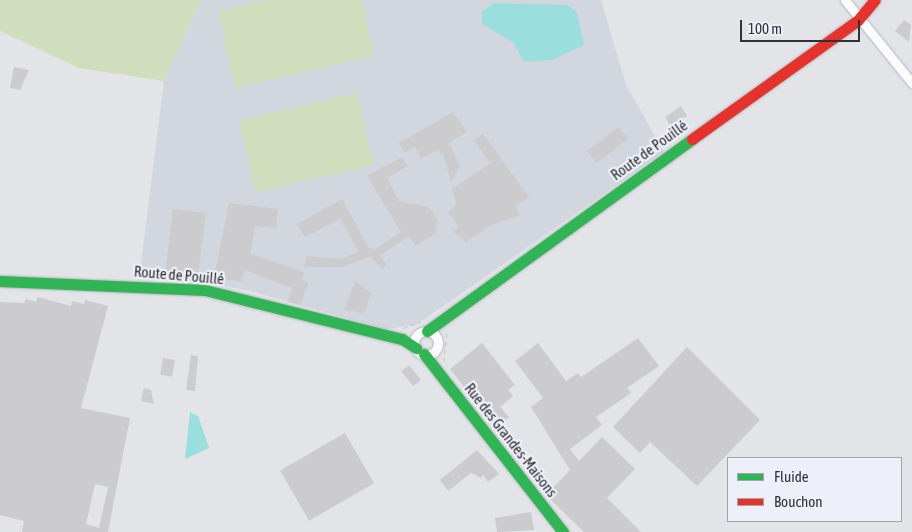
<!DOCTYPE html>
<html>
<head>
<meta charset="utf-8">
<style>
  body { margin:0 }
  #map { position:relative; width:912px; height:532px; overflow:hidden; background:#e2e4e8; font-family:"Asap Condensed",sans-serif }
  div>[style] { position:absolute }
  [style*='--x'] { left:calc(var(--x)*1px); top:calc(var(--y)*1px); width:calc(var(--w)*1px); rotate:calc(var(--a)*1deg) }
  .built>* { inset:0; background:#d2d6df }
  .green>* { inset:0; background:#d0debe; transform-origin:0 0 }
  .water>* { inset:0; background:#9bdede }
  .building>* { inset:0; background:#cccbce; transform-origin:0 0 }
  .path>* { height:1px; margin-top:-0.5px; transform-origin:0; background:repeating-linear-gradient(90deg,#c2c3c5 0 4px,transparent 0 8px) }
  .roads { filter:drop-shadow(0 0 1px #b5b7ba) drop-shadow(0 0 1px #b5b7ba) }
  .street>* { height:9px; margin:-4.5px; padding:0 4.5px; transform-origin:4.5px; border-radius:4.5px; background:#fbfbfc }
  .street>.ring { margin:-4.5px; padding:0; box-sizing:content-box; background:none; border:9px solid #fbfbfc; border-radius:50% }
  .fast>* { height:11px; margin:-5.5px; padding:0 5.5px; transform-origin:5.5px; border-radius:5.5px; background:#30b455 }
  .jam>* { height:11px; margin:-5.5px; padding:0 5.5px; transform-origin:5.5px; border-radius:5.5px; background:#e5322d }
  span { translate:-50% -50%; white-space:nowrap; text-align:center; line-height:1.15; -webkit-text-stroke:4.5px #edf0f8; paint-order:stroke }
  .street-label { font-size:15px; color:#313235 }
  .legend { position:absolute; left:727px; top:457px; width:175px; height:65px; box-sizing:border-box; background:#edf0f8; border:1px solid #a2a4aa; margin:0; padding:6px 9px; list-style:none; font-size:15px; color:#313235 }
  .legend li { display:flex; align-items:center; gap:10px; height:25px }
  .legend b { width:25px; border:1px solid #a2a4aa }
  .scale { position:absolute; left:740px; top:20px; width:120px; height:22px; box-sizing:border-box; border:2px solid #313235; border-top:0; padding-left:6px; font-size:15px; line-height:18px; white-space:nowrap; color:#313235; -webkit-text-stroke:4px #edf0f8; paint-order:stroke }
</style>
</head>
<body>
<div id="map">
  <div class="built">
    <div style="clip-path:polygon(201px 0,601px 0,626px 85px,664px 152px,416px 325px,386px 329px,246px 290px,216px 285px,216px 281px,139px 279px,164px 81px)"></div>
  </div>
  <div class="green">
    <div style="clip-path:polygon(0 0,201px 0,164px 81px,79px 68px,0 31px)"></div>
    <div style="clip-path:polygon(267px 0,362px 0,374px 56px,235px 88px,218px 11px)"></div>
    <div style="left:357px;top:93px;width:74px;height:121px;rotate:77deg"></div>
  </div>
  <div class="water">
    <div style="clip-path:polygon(493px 3px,568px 5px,577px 13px,584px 45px,552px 60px,524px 62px,513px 42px,482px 24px,482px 12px)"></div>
    <div style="clip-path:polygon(190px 412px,198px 416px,209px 448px,185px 459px)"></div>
  </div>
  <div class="building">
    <div style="clip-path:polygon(904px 20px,911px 25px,909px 42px,895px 31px)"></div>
    <div style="clip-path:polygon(14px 67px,29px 70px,20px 90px,10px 88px)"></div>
    <div style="clip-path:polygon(681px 106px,687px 116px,670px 125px,665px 117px)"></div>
    <div style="clip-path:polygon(453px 112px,467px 132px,449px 143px,460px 166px,451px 183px,444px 156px,437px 150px,421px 159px,415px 147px,404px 153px,399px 143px)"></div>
    <div style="left:619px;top:127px;width:15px;height:40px;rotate:53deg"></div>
    <div style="clip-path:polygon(483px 134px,529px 197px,516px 206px,519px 216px,491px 225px,467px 242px,453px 231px,459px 227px,448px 212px,456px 205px,452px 189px,490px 163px,474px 140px)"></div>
    <div style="clip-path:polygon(402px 157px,407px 166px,387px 178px,399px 201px,429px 207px,438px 220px,435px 234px,416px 246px,409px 236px,380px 255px,386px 264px,383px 269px,370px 257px,343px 267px,305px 267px,306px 256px,341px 259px,359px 252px,340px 219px,305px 237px,297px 224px,342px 199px,369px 248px,376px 249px,401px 232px,367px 176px)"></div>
    <div style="clip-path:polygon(229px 203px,278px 209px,276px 228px,255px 226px,250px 254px,304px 272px,302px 280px,308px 282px,301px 305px,288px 302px,292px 288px,245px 270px,241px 282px,214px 277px)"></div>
    <div style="left:173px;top:209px;width:33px;height:64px;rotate:7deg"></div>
    <div style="clip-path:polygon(355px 281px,371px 293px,364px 313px,344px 310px)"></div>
    <div style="clip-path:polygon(evenodd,38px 297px,71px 306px,72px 301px,84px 304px,85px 300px,108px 306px,81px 408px,130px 418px,108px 532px,22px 532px,24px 521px,0 515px,0 302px,24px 303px,26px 299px,36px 302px,38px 297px,95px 484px,108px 487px,99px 528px,86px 524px,95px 484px)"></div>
    <div style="clip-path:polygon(638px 338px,659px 366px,627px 388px,631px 393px,596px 417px,602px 425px,570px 449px,579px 461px,602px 437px,635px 469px,607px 498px,641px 532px,584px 532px,546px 495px,570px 470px,531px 407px,543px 398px,515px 361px,538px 343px,566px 381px,578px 373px,581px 377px)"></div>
    <div style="clip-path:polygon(482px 343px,515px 385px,508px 390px,513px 396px,500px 407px,509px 417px,496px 427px,450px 369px)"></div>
    <div style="clip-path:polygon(687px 347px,760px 420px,697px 486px,650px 442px,640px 453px,613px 427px)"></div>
    <div style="clip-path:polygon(191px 355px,198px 356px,195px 391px,186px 390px)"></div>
    <div style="left:163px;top:358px;width:12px;height:17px;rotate:9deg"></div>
    <div style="left:409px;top:365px;width:19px;height:10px;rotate:51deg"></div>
    <div style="clip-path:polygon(144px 388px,151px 390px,154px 404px,141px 401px)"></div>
    <div style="left:345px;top:433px;width:58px;height:75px;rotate:60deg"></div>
    <div style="clip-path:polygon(477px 450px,499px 474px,488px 482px,483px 475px,481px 478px,471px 473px,448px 491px,440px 480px)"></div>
    <div style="clip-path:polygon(531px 512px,534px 530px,497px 532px,495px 518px)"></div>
  </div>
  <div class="path">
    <div style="--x:403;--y:328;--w:19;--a:-18"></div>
    <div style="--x:444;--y:361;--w:30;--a:-84"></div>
  </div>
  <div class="roads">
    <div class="street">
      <div style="--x:845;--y:0;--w:107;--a:51.1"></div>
      <div class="ring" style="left:414px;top:331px;width:15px;height:15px"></div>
    </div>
    <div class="fast">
      <div style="--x:0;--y:281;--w:205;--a:2.5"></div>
      <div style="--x:205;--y:290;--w:203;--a:14"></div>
      <div style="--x:402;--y:339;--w:17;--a:33"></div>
      <div style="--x:427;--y:331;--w:327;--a:-35.9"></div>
      <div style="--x:424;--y:354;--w:226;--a:52"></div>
    </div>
    <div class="jam">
      <div style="--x:692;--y:139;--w:204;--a:-35.6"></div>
      <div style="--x:858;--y:20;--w:26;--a:-50"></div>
    </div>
  </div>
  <div class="street-label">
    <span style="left:649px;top:150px;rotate:-36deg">Route de Pouillé</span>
    <span style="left:179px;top:275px;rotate:5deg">Route de Pouillé</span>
    <span style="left:511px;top:440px;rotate:52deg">Rue des Grandes-Maisons</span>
  </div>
  <ul class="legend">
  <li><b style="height:6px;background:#30b455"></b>Fluide</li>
  <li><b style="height:6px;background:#e5322d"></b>Bouchon</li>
  </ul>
  <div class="scale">100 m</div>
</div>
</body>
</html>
